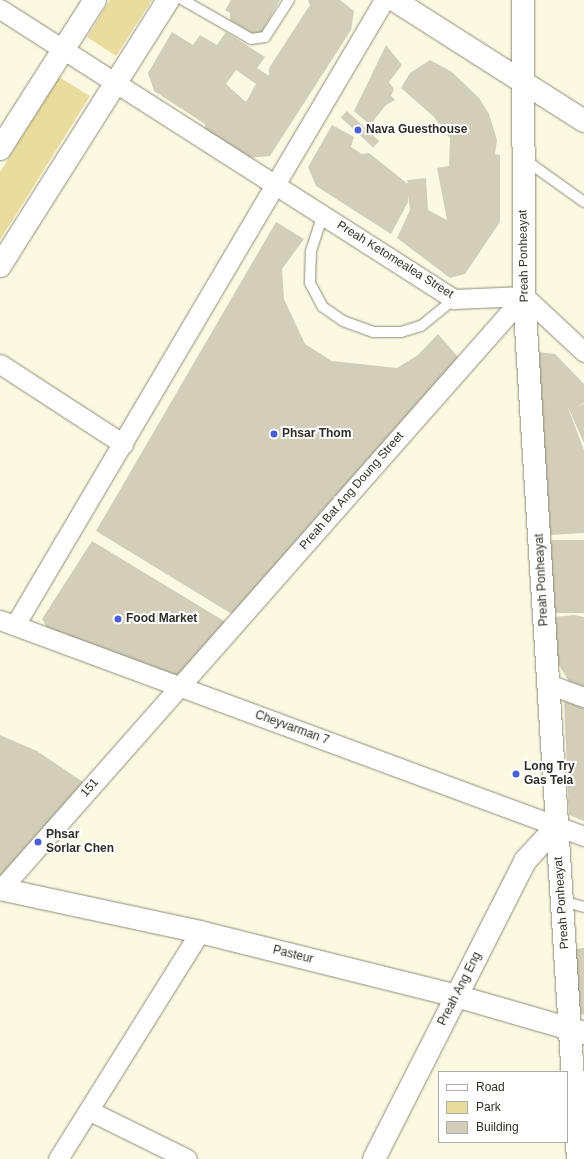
<!DOCTYPE html>
<html>
<head>
<meta charset="utf-8">
<style>
  body { margin:0 }
  #map { position:relative; width:584px; height:1159px; overflow:hidden; background:#fcf9e3; font-family:Helvetica,sans-serif }
  div>[style] { position:absolute }
  [style*='--x'] { left:calc(var(--x)*1px); top:calc(var(--y)*1px); width:calc(var(--w)*1px); rotate:calc(var(--a)*1deg) }
  .green>* { inset:0; background:#e8dc9e }
  .building>* { inset:0; background:#d2ceb9; transform-origin:0 0 }
  .roads { filter:drop-shadow(0 0 1px #8e8b77) drop-shadow(0 0 1px #8e8b77) }
  .lane>* { height:10px; margin:-5px; padding:0 5px; transform-origin:5px; border-radius:5px; background:#fff }
  .street>* { height:19px; margin:-9.5px; padding:0 9.5px; transform-origin:9.5px; border-radius:9.5px; background:#fff }
  .secondary>* { height:22px; margin:-11px; padding:0 11px; transform-origin:11px; border-radius:11px; background:#fff }
  .dots>* { width:11px; height:11px; translate:-50% -50%; box-sizing:border-box; border:2px solid #fff; border-radius:50% }
  span { translate:-50% -50%; white-space:nowrap; text-align:center; line-height:1.15; -webkit-text-stroke:4px #fff; paint-order:stroke }
  .poi-label { font-size:12px; color:#302f27; font-weight:700 }
  .left { translate:0 -50%; text-align:left }
  .street-label { font-size:12px; color:#302f27 }
  .legend { position:absolute; left:438px; top:1071px; width:130px; height:72px; box-sizing:border-box; background:#fff; border:1px solid #acaca9; margin:0; padding:5px 7px; list-style:none; font-size:12px; color:#302f27 }
  .legend li { display:flex; align-items:center; gap:8px; height:20px }
  .legend b { width:20px; border:1px solid #acaca9 }
</style>
</head>
<body>
<div id="map">
  <div class="green">
    <div style="clip-path:polygon(110px 0,152px 0,116px 56px,87px 37px)"></div>
    <div style="clip-path:polygon(59px 77px,90px 96px,0 240px,0 172px)"></div>
  </div>
  <div class="building">
    <div style="clip-path:polygon(231px 0,280px 0,259px 37px,230px 20px,230px 13px,225px 10px)"></div>
    <div style="clip-path:polygon(evenodd,308px 0,340px 0,354px 11px,351px 30px,270px 156px,249px 158px,205px 131px,205px 124px,154px 91px,148px 73px,172px 32px,193px 45px,200px 35px,217px 45px,226px 32px,265px 57px,257px 68px,269px 76px,269px 68px,310px 5px,308px 0,236px 70px,256px 84px,246px 102px,226px 84px,236px 70px)"></div>
    <div style="clip-path:polygon(386px 45px,402px 65px,389px 82px,394px 89px,391px 96px,395px 100px,386px 105px,370px 125px,354px 111px)"></div>
    <div style="clip-path:polygon(430px 60px,452px 72px,479px 98px,489px 114px,497px 140px,495px 154px,500px 155px,500px 222px,465px 274px,450px 278px,397px 238px,410px 210px,408px 195px,408px 202px,391px 234px,316px 186px,308px 167px,332px 125px,354px 137px,351px 147px,362px 154px,369px 153px,408px 184px,407px 180px,426px 178px,428px 210px,447px 220px,437px 168px,449px 166px,450px 138px,434px 117px,401px 88px,410px 73px)"></div>
    <div style="left:347px;top:111px;width:44px;height:9px;rotate:43deg"></div>
    <div style="clip-path:polygon(276px 222px,304px 239px,282px 269px,284px 299px,305px 344px,332px 361px,397px 368px,418px 355px,438px 334px,459px 358px,235px 616px,96px 531px)"></div>
    <div style="clip-path:polygon(538px 352px,555px 354px,584px 384px,584px 403px,577px 406px,584px 404px,584px 443px,567px 405px,584px 450px,584px 533px,550px 535px)"></div>
    <div style="left:551px;top:540px;width:33px;height:73px"></div>
    <div style="clip-path:polygon(92px 541px,229px 624px,187px 679px,49px 631px,42px 619px)"></div>
    <div style="clip-path:polygon(574px 615px,584px 617px,584px 688px,570px 683px,557px 662px,554px 617px)"></div>
    <div style="clip-path:polygon(564px 701px,584px 708px,584px 821px,569px 815px)"></div>
    <div style="clip-path:polygon(0 735px,37px 751px,86px 784px,0 876px)"></div>
    <div style="clip-path:polygon(584px 948px,584px 1015px,579px 1013px,575px 949px)"></div>
  </div>
  <div class="roads">
    <div class="lane">
      <div style="--x:183;--y:0;--w:78;--a:29.8"></div>
      <div style="--x:251;--y:39;--w:14;--a:-8"></div>
      <div style="--x:265;--y:37;--w:44;--a:-57"></div>
      <div style="--x:524;--y:159;--w:74;--a:35.6"></div>
      <div style="--x:323;--y:214;--w:40;--a:108"></div>
      <div style="--x:311;--y:252;--w:31;--a:92"></div>
      <div style="--x:310;--y:283;--w:27;--a:62"></div>
      <div style="--x:323;--y:307;--w:24;--a:35"></div>
      <div style="--x:343;--y:321;--w:33;--a:20"></div>
      <div style="--x:374;--y:332;--w:27;--a:0"></div>
      <div style="--x:401;--y:332;--w:21;--a:-17"></div>
      <div style="--x:421;--y:326;--w:43;--a:-39.3"></div>
      <div style="--x:562;--y:901;--w:23;--a:15"></div>
    </div>
    <div class="street">
      <div style="--x:0;--y:9;--w:539;--a:32.57"></div>
      <div style="--x:454;--y:299;--w:70;--a:-2.5"></div>
      <div style="--x:524;--y:296;--w:82;--a:43"></div>
      <div style="--x:0;--y:364;--w:147;--a:33"></div>
      <div style="--x:0;--y:620;--w:623;--a:20.3"></div>
      <div style="--x:15;--y:625;--w:726;--a:-59.44"></div>
      <div style="--x:548;--y:684;--w:38;--a:20"></div>
      <div style="--x:0;--y:890;--w:792;--a:-48.58"></div>
      <div style="--x:90;--y:1111;--w:108;--a:26.3"></div>
      <div style="--x:58;--y:1159;--w:268;--a:-58"></div>
    </div>
    <div class="secondary">
      <div style="--x:394;--y:0;--w:225;--a:32.5"></div>
      <div style="--x:523;--y:0;--w:296;--a:89.8"></div>
      <div style="--x:524;--y:296;--w:865;--a:86.42"></div>
      <div style="--x:0;--y:149;--w:177;--a:-57.5"></div>
      <div style="--x:0;--y:266;--w:315;--a:-57.7"></div>
      <div style="--x:0;--y:889;--w:205;--a:12.1"></div>
      <div style="--x:200;--y:932;--w:264;--a:14"></div>
      <div style="--x:456;--y:996;--w:133;--a:16.1"></div>
      <div style="--x:374;--y:1159;--w:334;--a:-63.1"></div>
      <div style="--x:525;--y:861;--w:47;--a:-47.6"></div>
    </div>
  </div>
  <div class="dots">
    <div style="left:358px;top:130px;background:#4a60d4"></div>
    <div style="left:274px;top:434px;background:#4a60d4"></div>
    <div style="left:118px;top:619px;background:#4a60d4"></div>
    <div style="left:516px;top:774px;background:#4a60d4"></div>
    <div style="left:38px;top:842px;background:#4a60d4"></div>
  </div>
  <div class="poi-label">
    <span class="left" style="left:366px;top:130px">Nava Guesthouse</span>
    <span class="left" style="left:282px;top:434px">Phsar Thom</span>
    <span class="left" style="left:126px;top:619px">Food Market</span>
    <span class="left" style="left:524px;top:774px">Long Try<br>Gas Tela</span>
    <span class="left" style="left:46px;top:842px">Phsar<br>Sorlar Chen</span>
  </div>
  <div class="street-label">
    <span style="left:524px;top:256px;rotate:-91deg">Preah Ponheayat</span>
    <span style="left:395px;top:260px;rotate:32deg">Preah Ketomealea Street</span>
    <span style="left:352px;top:491px;rotate:-49deg">Preah Bat Ang Doung Street</span>
    <span style="left:542px;top:580px;rotate:-93deg">Preah Ponheayat</span>
    <span style="left:292px;top:728px;rotate:20deg">Cheyvarman 7</span>
    <span style="left:90px;top:788px;rotate:-49deg">151</span>
    <span style="left:562px;top:903px;rotate:-94deg">Preah Ponheayat</span>
    <span style="left:293px;top:955px;rotate:14deg">Pasteur</span>
    <span style="left:460px;top:989px;rotate:-63deg">Preah Ang Eng</span>
  </div>
  <ul class="legend">
  <li><b style="height:5px;background:#fff"></b>Road</li>
  <li><b style="height:11px;background:#e8dc9e"></b>Park</li>
  <li><b style="height:11px;background:#d2ceb9"></b>Building</li>
  </ul>
</div>
</body>
</html>
